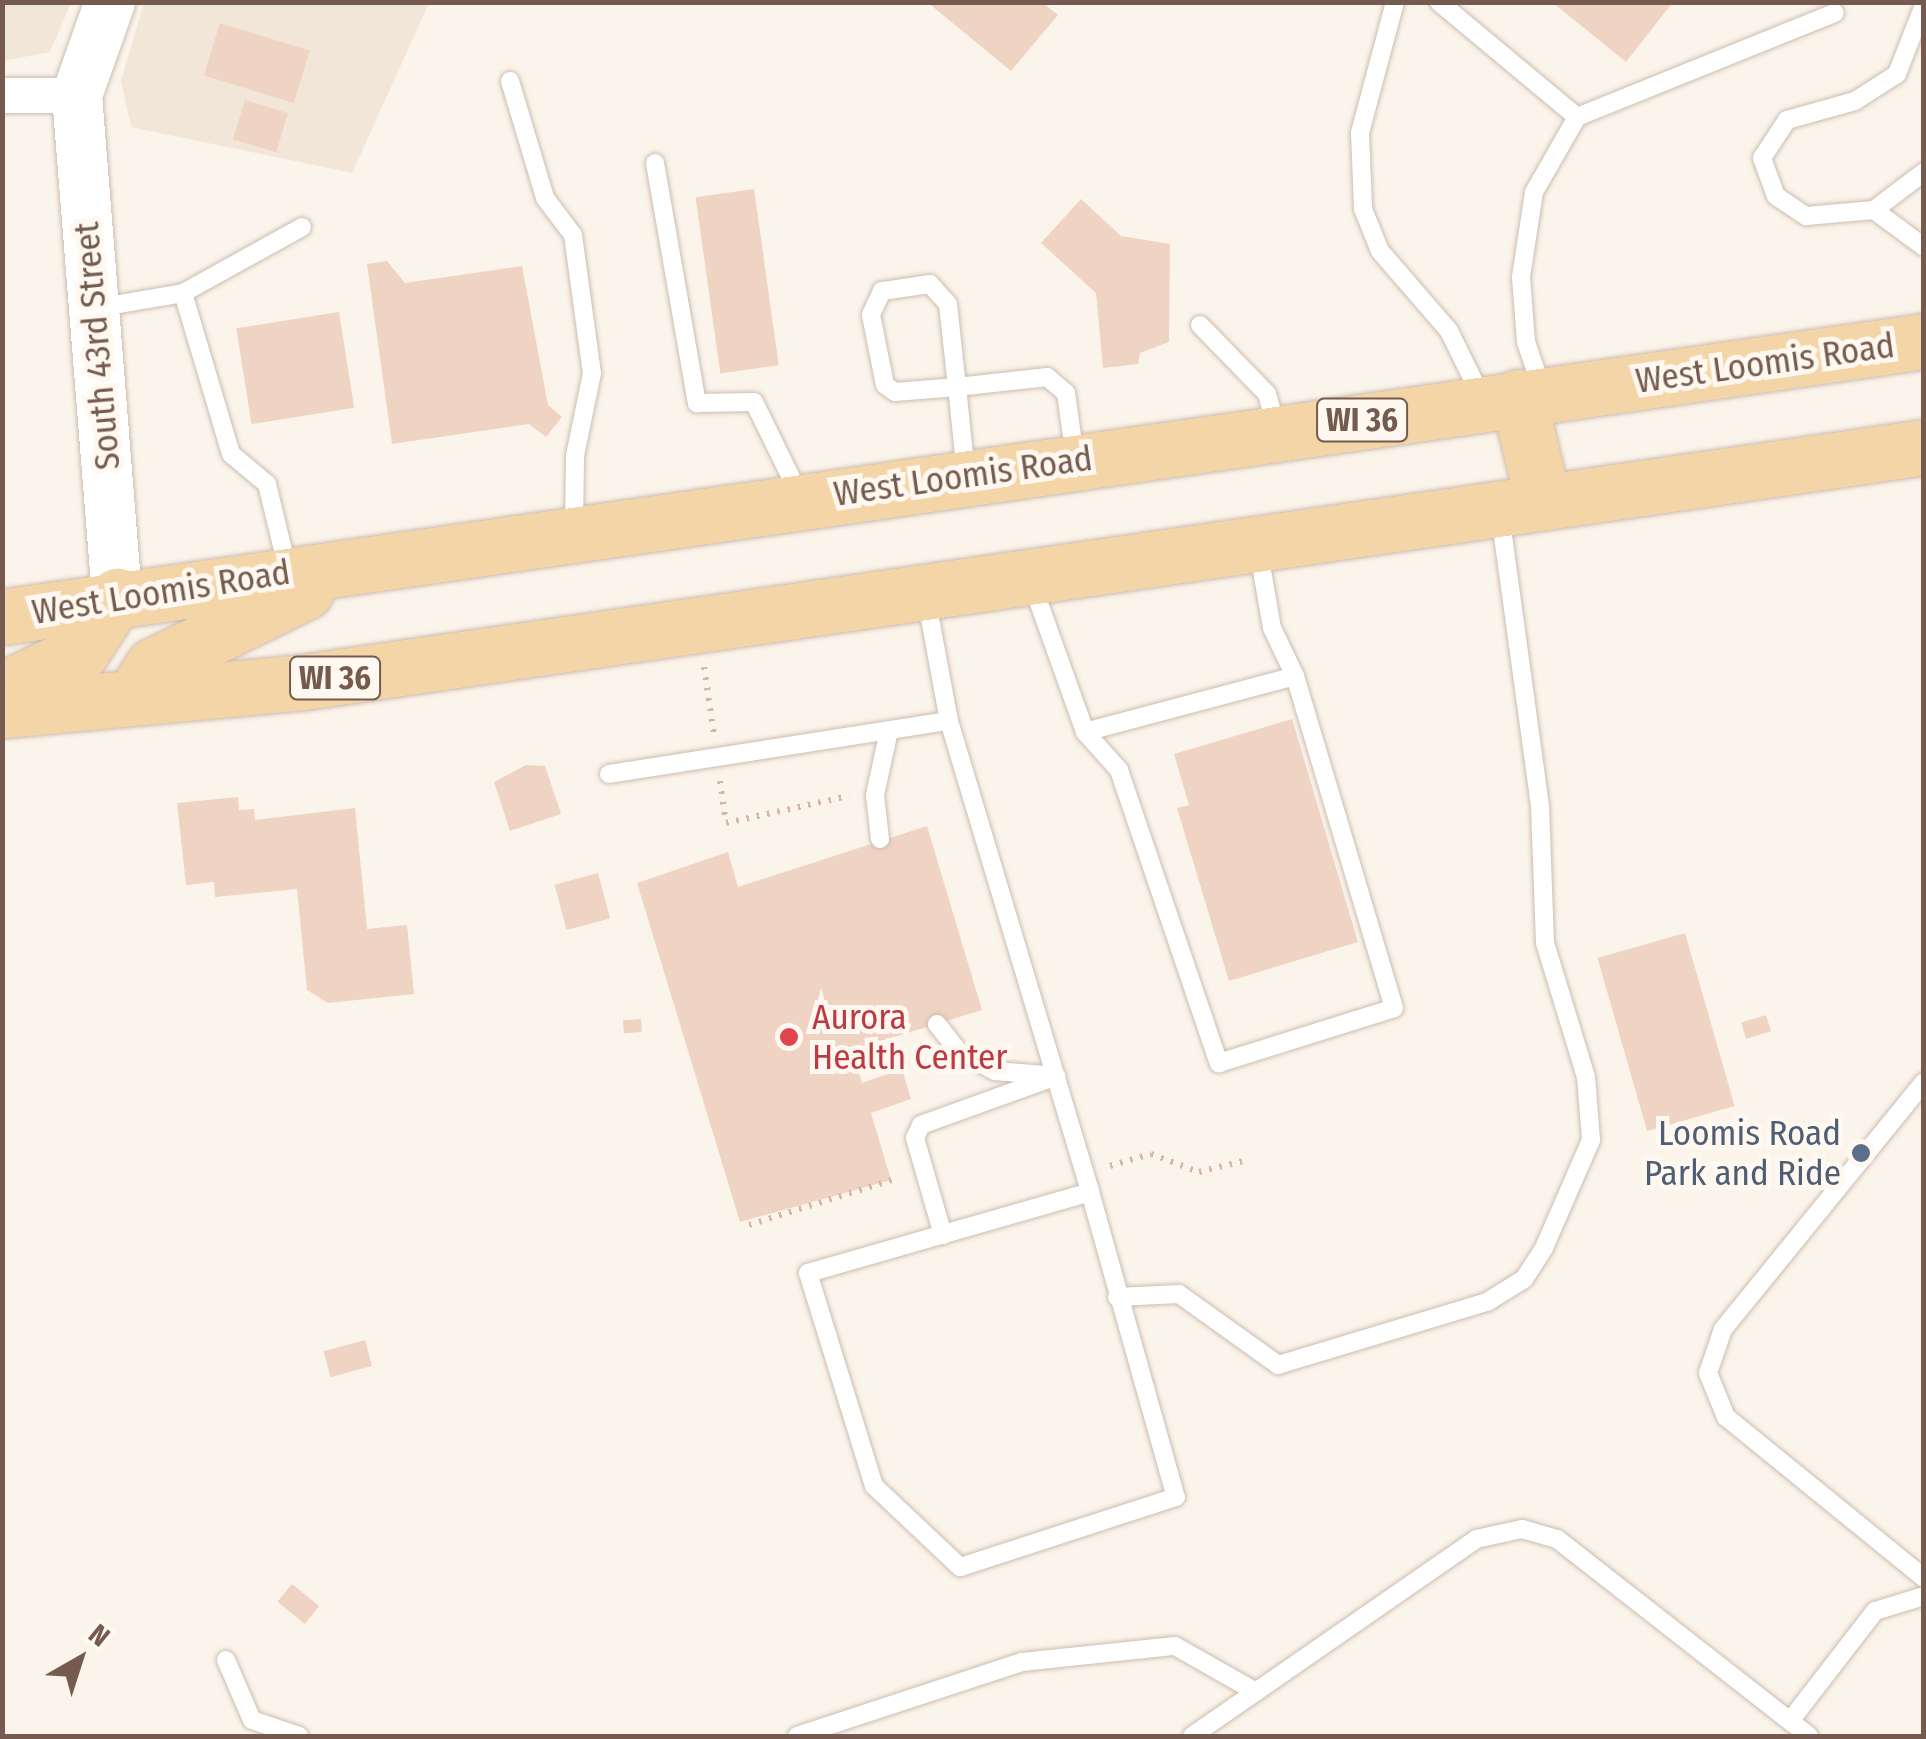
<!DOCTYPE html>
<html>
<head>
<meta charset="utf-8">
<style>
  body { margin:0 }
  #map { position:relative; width:1926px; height:1739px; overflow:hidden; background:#fbf4ea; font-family:"Fira Sans Condensed",sans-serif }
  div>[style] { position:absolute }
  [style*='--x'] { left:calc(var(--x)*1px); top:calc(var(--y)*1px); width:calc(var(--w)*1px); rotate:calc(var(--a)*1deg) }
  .residential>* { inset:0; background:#f2e6d9 }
  .building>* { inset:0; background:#efd3c3; transform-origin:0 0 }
  .path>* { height:6px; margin-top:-3px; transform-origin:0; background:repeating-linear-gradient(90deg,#d4b6a6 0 2.5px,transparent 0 10.5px) }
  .roads { filter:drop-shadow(0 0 2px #cdbcb0) drop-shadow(0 0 2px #cdbcb0) }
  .service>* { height:18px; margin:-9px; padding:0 9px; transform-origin:9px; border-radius:9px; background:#fff }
  .minor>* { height:35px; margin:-17.5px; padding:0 17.5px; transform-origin:17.5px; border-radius:17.5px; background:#fff }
  .secondary>* { height:50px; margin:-25px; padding:0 25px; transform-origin:25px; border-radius:25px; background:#fff }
  .primary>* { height:55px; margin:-27.5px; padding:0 27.5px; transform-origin:27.5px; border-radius:27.5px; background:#f4d5a8 }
  .dots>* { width:28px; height:28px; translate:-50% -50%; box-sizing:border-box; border:5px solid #fef8f0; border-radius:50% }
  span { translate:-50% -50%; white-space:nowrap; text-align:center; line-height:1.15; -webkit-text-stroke:10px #fef8f0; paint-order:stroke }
  .shield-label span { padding:2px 8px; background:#fef8f0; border:2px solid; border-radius:8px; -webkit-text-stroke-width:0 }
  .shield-label { font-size:32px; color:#755b4f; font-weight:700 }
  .street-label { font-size:35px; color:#755b4f }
  .health-label { font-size:35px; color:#be3a42 }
  .left { translate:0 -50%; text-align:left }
  .service-label { font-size:35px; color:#4e5e75 }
  .right { translate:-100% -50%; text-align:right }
  .frame { position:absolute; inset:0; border:5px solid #755b4f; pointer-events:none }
  .north { position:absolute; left:30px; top:1609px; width:100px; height:100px; -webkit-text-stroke:8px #fef8f0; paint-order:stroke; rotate:39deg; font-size:28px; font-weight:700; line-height:40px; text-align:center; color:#755b4f }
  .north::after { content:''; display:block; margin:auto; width:35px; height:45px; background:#755b4f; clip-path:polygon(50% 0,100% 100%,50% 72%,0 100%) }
</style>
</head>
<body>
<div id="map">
  <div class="residential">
    <div style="clip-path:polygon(3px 2px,71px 3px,50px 52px,3px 61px)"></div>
    <div style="clip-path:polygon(144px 3px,429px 3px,352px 173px,131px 127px,121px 81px)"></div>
  </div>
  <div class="building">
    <div style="clip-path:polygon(927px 2px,1042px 2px,1058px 15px,1011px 71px)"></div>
    <div style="clip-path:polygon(1552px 2px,1673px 2px,1626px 62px)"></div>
    <div style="left:220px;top:23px;width:94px;height:55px;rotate:17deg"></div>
    <div style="left:245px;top:100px;width:45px;height:41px;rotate:17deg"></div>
    <div style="left:754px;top:189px;width:178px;height:59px;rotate:82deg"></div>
    <div style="clip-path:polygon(1081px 199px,1121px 236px,1170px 244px,1169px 342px,1140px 353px,1138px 364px,1103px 368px,1096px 293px,1041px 243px)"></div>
    <div style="clip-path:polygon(387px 261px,405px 283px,522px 266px,548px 405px,562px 417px,546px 437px,529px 424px,392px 444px,367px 264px)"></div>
    <div style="left:339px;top:312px;width:97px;height:104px;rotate:81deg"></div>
    <div style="clip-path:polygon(1292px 719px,1358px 942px,1229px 981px,1177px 808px,1189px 805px,1174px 754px)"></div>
    <div style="clip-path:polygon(526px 765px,545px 766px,561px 814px,510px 831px,494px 782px)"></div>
    <div style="clip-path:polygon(238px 797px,239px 810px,254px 809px,255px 820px,355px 808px,367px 929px,407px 925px,414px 994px,328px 1003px,307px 990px,297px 889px,215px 897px,214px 882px,186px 885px,177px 803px)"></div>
    <div style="clip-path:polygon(927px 826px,982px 1010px,852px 1050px,862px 1083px,902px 1069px,911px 1099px,871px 1113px,891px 1180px,740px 1222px,637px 883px,728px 852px,738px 887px)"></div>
    <div style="left:598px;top:873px;width:47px;height:45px;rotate:75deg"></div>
    <div style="left:1685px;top:933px;width:180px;height:91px;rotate:74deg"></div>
    <div style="left:1766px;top:1015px;width:17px;height:26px;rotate:73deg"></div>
    <div style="left:641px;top:1019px;width:13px;height:18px;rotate:86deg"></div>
    <div style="left:365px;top:1340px;width:27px;height:43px;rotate:75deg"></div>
    <div style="left:292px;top:1584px;width:35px;height:23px;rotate:39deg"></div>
  </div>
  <div class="path">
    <div style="--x:704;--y:667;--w:68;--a:81.5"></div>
    <div style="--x:720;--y:781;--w:42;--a:81.9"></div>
    <div style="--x:726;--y:823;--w:126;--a:-12.4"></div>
    <div style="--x:1110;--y:1166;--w:43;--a:-16.3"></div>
    <div style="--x:1151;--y:1154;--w:51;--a:20.6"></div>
    <div style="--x:1199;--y:1172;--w:49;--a:-14"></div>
    <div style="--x:749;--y:1225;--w:156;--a:-17.5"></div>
  </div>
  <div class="roads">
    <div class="service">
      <div style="--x:1395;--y:2;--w:136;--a:105"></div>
      <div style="--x:1360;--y:133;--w:76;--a:87.7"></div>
      <div style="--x:1363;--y:209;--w:45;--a:68"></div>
      <div style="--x:1380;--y:251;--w:106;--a:49.2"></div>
      <div style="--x:1449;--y:331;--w:77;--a:63.8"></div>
      <div style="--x:1439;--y:2;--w:180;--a:39.8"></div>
      <div style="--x:1577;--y:117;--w:86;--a:119.8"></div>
      <div style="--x:1534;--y:192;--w:86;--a:98.7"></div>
      <div style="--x:1521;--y:277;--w:65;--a:85.6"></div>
      <div style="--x:1526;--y:342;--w:53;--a:71.2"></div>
      <div style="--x:1924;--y:5;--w:74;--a:111.4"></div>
      <div style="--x:1897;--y:74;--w:50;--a:147.3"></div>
      <div style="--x:1855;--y:101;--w:71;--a:164.4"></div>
      <div style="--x:1787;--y:120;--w:45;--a:123.3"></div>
      <div style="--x:1762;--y:158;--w:40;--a:69.8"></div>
      <div style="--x:1776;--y:196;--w:36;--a:34"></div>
      <div style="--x:1806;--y:216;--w:68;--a:-5"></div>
      <div style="--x:1874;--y:210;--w:63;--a:-37.2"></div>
      <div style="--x:510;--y:81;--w:122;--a:73.3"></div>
      <div style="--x:545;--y:198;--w:46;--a:52.9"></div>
      <div style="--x:573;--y:235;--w:139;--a:82.2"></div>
      <div style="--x:592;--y:373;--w:85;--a:101.6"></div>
      <div style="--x:575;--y:456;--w:72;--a:90.8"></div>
      <div style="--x:1577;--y:117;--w:278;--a:-22"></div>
      <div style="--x:655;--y:163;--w:244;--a:80.1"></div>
      <div style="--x:697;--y:403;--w:57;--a:-1"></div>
      <div style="--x:754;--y:402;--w:102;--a:63.9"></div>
      <div style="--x:1874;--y:210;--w:62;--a:36.5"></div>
      <div style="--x:183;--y:293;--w:168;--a:73.4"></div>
      <div style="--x:231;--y:454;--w:47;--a:39.8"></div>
      <div style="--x:267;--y:484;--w:89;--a:76.4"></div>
      <div style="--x:96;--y:308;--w:88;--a:-9.8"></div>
      <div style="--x:183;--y:293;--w:136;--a:-29"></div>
      <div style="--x:1200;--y:325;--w:96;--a:45.8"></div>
      <div style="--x:1267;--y:394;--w:33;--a:74"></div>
      <div style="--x:966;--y:475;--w:88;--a:-95.8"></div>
      <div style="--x:957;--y:387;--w:83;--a:-96.2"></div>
      <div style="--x:948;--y:304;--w:27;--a:-132"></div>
      <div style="--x:930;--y:284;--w:49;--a:171.7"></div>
      <div style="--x:882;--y:291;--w:26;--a:115"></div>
      <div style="--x:871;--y:315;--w:71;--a:78.7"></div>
      <div style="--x:885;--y:385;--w:12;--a:35"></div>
      <div style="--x:895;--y:392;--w:62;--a:-4.6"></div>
      <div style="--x:957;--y:387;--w:91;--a:-6.3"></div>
      <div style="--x:1047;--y:377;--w:25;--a:40"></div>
      <div style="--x:1066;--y:393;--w:66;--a:82.1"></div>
      <div style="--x:1031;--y:581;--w:160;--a:70.3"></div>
      <div style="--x:1085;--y:732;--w:51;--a:48.2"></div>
      <div style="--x:1119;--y:770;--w:310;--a:71.2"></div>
      <div style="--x:1219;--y:1063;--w:183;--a:-17.4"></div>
      <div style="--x:1394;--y:1008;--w:346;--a:-106.6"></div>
      <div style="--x:1295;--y:676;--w:53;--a:-115.6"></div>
      <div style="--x:1272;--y:628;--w:81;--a:-99.9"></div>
      <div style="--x:926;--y:597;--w:126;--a:79.5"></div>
      <div style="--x:949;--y:721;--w:492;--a:73.3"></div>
      <div style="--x:1090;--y:1192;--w:317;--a:74.3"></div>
      <div style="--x:1176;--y:1497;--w:227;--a:162"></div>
      <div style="--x:960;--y:1567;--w:118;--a:-136.7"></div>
      <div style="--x:874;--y:1486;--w:223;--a:-107.2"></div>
      <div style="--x:808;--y:1273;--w:293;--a:-16"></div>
      <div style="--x:1085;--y:732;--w:217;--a:-14.9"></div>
      <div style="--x:609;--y:774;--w:344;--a:-8.9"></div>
      <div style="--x:880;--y:839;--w:44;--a:-96.5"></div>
      <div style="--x:875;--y:795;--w:66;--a:-77.8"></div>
      <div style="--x:937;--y:1024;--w:34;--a:52"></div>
      <div style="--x:958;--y:1051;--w:42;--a:28.4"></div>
      <div style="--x:995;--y:1071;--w:50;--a:4.6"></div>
      <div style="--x:1924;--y:1082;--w:318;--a:129.1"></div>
      <div style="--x:1723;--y:1329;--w:46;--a:108.8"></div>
      <div style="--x:1708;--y:1373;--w:48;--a:67.8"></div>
      <div style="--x:1726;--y:1417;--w:255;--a:39.1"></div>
      <div style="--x:943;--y:1235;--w:101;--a:-106.1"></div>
      <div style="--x:915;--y:1138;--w:14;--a:-65"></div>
      <div style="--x:921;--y:1125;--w:144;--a:-19.9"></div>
      <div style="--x:1117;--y:1297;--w:62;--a:-2.8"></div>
      <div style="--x:1179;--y:1294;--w:122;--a:35.6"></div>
      <div style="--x:1278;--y:1365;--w:218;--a:-16.8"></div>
      <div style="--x:1487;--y:1302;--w:44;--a:-31.9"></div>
      <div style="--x:1524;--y:1279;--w:37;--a:-57"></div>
      <div style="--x:1544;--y:1248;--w:118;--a:-66.5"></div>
      <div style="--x:1591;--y:1140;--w:63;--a:-94.5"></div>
      <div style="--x:1586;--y:1077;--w:140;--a:-107"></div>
      <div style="--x:1545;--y:943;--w:137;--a:-92.1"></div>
      <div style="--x:1540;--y:806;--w:296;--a:-97.8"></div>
      <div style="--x:226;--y:1660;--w:65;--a:66.6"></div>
      <div style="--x:252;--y:1720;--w:50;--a:18.8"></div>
      <div style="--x:1790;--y:1721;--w:139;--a:-52.3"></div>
      <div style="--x:1875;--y:1611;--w:51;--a:-17"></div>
      <div style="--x:797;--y:1736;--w:237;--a:-18.2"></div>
      <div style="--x:1022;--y:1662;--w:154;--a:-6"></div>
      <div style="--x:1175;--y:1646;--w:93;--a:29.6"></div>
      <div style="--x:1192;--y:1736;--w:346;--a:-34.7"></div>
      <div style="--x:1476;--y:1539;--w:47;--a:-12.3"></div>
      <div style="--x:1522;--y:1529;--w:36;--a:16"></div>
      <div style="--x:1557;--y:1539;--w:320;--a:38"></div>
    </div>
    <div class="minor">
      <div style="--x:2;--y:95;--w:75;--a:0"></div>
    </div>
    <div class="secondary">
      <div style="--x:110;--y:2;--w:99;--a:109.5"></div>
      <div style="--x:77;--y:95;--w:503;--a:85.44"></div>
    </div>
    <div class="primary">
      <div style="--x:1518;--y:397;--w:107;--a:76.5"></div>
      <div style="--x:2;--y:617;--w:1942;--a:-8.17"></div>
      <div style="--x:2;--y:690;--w:88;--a:-25.7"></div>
      <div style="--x:81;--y:652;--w:67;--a:-57.3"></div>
      <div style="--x:136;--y:692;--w:31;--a:-57"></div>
      <div style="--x:153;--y:666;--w:170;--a:-26.1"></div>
      <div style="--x:2;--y:710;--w:303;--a:-5.3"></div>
      <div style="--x:304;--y:682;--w:1637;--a:-8.25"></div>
    </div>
  </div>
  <div class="dots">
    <div style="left:789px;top:1037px;background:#e0444e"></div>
    <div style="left:1861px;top:1153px;background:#5c6f8a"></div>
  </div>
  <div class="shield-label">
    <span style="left:1362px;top:420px">WI 36</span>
    <span style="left:335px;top:678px">WI 36</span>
  </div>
  <div class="street-label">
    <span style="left:97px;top:346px;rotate:-95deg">South 43rd Street</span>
    <span style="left:1765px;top:363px;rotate:-8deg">West Loomis Road</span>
    <span style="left:963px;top:476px;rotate:-8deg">West Loomis Road</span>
    <span style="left:161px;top:592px;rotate:-9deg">West Loomis Road</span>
  </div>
  <div class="health-label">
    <span class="left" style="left:812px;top:1037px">Aurora<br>Health Center</span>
  </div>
  <div class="service-label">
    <span class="right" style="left:1841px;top:1153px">Loomis Road<br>Park and Ride</span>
  </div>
  <div class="frame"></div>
  <div class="north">N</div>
</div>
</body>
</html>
